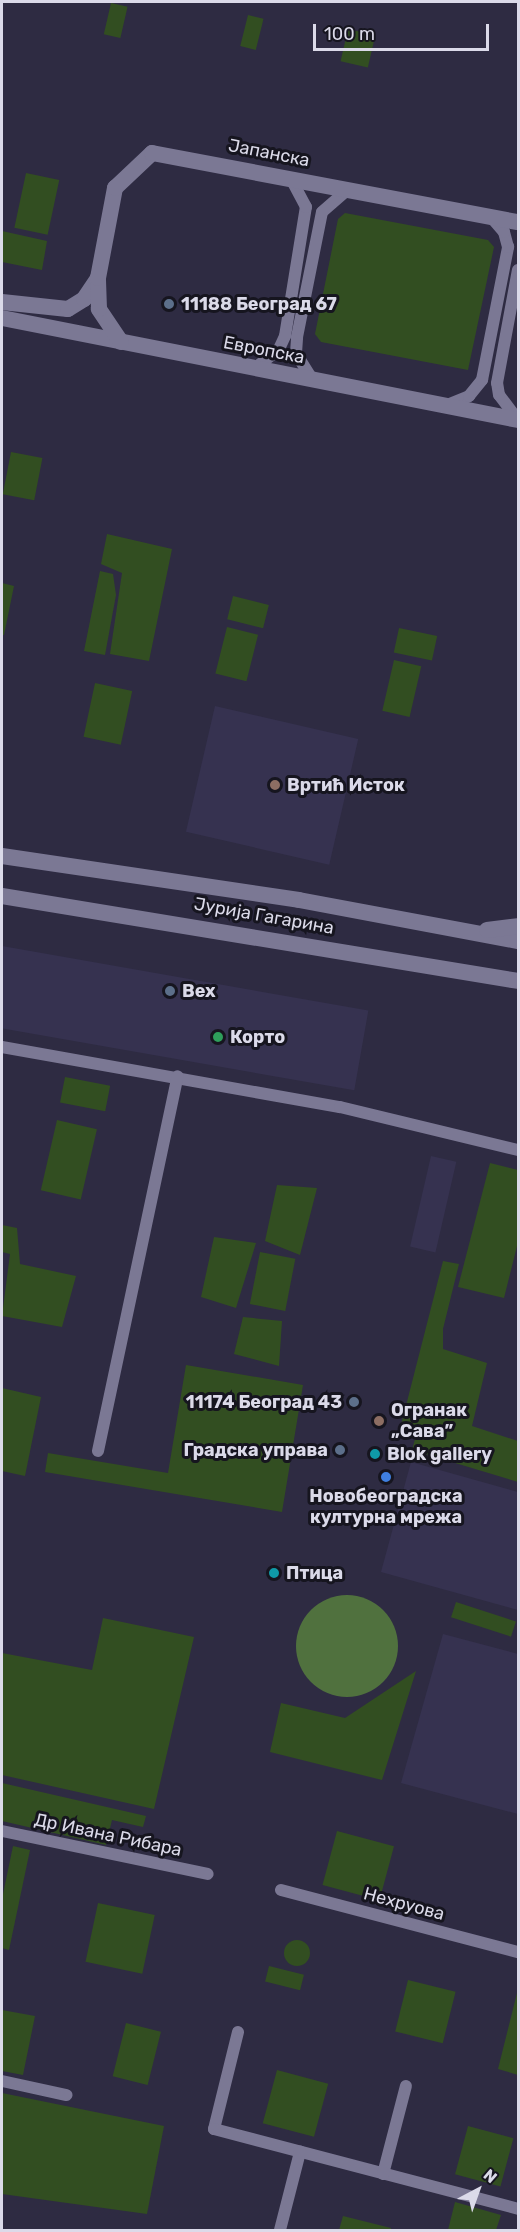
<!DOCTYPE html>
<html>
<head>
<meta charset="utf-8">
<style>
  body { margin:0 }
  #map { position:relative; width:520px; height:2232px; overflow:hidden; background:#2e2b42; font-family:Rubik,sans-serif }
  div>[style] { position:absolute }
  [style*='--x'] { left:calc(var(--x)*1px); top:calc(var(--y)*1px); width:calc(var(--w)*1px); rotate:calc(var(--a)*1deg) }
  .built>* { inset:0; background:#363250; transform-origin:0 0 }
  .green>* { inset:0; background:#324e21; transform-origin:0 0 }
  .round { border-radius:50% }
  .forest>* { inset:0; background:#50713e }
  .street>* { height:12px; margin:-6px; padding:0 6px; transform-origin:6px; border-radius:6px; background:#7b7894 }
  .secondary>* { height:16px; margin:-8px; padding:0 8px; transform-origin:8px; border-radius:8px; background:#7b7894 }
  .dots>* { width:16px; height:16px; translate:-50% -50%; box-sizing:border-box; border:3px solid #16151f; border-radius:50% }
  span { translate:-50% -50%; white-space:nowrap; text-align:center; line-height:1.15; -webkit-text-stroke:6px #16151f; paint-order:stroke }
  .street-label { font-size:18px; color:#dbdae9 }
  .poi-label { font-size:18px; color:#dbdae9; font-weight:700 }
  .left { translate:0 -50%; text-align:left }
  .right { translate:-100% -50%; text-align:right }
  .frame { position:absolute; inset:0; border:3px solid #dbdae9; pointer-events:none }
  .north { position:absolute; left:448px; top:2160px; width:60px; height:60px; -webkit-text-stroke:4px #16151f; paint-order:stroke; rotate:41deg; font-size:16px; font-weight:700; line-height:24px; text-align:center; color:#dbdae9 }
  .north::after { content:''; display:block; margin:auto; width:21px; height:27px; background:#dbdae9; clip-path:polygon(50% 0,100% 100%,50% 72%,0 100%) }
  .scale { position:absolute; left:313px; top:24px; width:176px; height:27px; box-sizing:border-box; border:3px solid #dbdae9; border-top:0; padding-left:8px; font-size:18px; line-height:21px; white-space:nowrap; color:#dbdae9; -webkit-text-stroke:4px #16151f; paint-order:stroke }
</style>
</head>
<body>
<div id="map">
  <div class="built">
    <div style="left:215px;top:706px;width:147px;height:129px;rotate:13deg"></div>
    <div style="left:2px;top:946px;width:372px;height:81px;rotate:10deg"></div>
    <div style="left:431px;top:1156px;width:26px;height:93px;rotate:13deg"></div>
    <div style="clip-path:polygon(411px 1462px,518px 1492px,518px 1610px,381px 1572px)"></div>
    <div style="clip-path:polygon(443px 1634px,518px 1654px,518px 1814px,401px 1783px)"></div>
  </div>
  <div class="green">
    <div style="left:111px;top:3px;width:17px;height:32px;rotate:13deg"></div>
    <div style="left:248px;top:15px;width:16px;height:32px;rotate:14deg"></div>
    <div style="left:348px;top:29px;width:28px;height:33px;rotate:13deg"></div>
    <div style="left:26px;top:173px;width:34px;height:56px;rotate:12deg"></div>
    <div style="clip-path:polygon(345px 213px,488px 240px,494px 247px,468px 370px,321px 342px,315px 334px,338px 219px)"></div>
    <div style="clip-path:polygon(2px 231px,47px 241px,42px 270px,2px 262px)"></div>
    <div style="left:11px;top:452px;width:32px;height:43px;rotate:11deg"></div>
    <div style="clip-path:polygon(107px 534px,172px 549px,149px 661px,110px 654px,122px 573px,101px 564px)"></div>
    <div style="clip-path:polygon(100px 571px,113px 574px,116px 595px,105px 655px,84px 651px)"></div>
    <div style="clip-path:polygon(2px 583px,14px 586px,4px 635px,2px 635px)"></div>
    <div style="left:233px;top:596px;width:37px;height:24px;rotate:14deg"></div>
    <div style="left:227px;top:627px;width:32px;height:48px;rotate:14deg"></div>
    <div style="left:399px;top:628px;width:39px;height:25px;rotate:12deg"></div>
    <div style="left:394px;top:660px;width:28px;height:52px;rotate:13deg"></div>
    <div style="left:95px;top:683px;width:38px;height:55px;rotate:12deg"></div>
    <div style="left:65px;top:1077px;width:46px;height:26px;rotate:11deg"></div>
    <div style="left:57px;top:1120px;width:41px;height:72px;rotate:13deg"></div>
    <div style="clip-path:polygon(490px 1163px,518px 1170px,518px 1242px,504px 1298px,458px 1287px)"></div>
    <div style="clip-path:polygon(277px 1185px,317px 1188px,300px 1255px,265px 1241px)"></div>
    <div style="clip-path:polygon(2px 1225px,17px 1228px,20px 1264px,76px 1276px,62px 1327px,2px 1316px,10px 1254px,2px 1252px)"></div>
    <div style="clip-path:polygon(214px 1237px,256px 1243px,236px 1308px,201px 1297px)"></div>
    <div style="left:260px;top:1252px;width:36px;height:53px;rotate:11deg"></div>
    <div style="clip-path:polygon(443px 1261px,459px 1264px,443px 1329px,443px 1349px,487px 1363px,472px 1426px,518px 1441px,518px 1482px,412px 1450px,415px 1439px,399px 1433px)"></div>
    <div style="clip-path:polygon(243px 1317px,282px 1321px,279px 1366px,234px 1354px)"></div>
    <div style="clip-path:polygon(186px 1365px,303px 1385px,282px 1512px,45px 1472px,48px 1453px,168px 1473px)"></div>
    <div style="clip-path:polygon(2px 1388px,41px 1397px,25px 1476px,2px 1471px)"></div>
    <div style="left:456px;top:1602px;width:63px;height:16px;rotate:18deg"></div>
    <div style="clip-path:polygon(103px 1618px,194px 1637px,154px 1809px,2px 1775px,2px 1653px,92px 1670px)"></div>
    <div style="clip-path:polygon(416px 1671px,382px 1780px,270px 1752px,281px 1703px,345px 1718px)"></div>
    <div style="clip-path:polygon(2px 1783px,146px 1816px,143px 1827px,112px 1820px,106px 1845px,2px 1821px)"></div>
    <div style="left:337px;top:1831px;width:59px;height:56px;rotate:15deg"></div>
    <div style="clip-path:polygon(13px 1846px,30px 1850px,9px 1950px,2px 1948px,2px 1899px)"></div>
    <div style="left:98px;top:1903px;width:58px;height:60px;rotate:12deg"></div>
    <div class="round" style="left:284px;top:1940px;width:26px;height:26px"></div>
    <div style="left:269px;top:1966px;width:36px;height:16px;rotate:14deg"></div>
    <div style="left:408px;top:1980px;width:49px;height:53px;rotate:14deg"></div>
    <div style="clip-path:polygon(518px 1989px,518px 2075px,498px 2069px)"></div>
    <div style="clip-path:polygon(2px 2010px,35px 2016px,23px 2075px,2px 2071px)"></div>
    <div style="left:126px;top:2023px;width:36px;height:55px;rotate:14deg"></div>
    <div style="left:277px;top:2070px;width:53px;height:55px;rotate:15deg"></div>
    <div style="clip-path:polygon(2px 2093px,164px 2126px,147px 2214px,2px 2194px)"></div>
    <div style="left:468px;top:2126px;width:47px;height:50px;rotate:15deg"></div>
    <div style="clip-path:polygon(455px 2202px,501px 2215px,496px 2230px,448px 2230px)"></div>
    <div style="clip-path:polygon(343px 2216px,391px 2228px,391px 2230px,339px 2230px)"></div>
  </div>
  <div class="forest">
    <div class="round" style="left:296px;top:1595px;width:102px;height:102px"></div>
  </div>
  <div class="street">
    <div style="--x:255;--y:368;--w:31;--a:-38"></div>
    <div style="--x:279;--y:349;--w:14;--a:-65"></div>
    <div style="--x:285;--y:336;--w:131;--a:-80.8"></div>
    <div style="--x:306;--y:207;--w:32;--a:-118"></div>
    <div style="--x:312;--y:379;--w:31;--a:-122"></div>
    <div style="--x:296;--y:353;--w:16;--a:-86"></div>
    <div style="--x:297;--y:337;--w:127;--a:-78.7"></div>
    <div style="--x:322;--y:212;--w:35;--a:-41"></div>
    <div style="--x:447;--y:405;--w:24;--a:-22"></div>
    <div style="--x:469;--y:396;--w:21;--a:-51"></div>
    <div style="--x:482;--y:380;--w:136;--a:-78.9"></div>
    <div style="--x:508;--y:247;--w:16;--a:-105"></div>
    <div style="--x:504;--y:232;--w:21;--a:-131"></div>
    <div style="--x:518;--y:420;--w:31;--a:-127"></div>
    <div style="--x:499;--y:395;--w:12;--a:-99"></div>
    <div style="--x:497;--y:383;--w:115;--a:-79.5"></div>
    <div style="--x:2;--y:1047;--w:343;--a:10.1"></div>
    <div style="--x:340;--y:1107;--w:183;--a:13.6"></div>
    <div style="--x:98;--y:1451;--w:383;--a:-78"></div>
    <div style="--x:2;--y:1831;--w:210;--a:11.8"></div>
    <div style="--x:281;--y:1890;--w:245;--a:14.7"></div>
    <div style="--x:238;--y:2032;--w:100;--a:103.9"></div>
    <div style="--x:214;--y:2129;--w:314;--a:14.7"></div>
    <div style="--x:2;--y:2081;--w:66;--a:12.3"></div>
    <div style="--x:383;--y:2174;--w:91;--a:-75.4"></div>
    <div style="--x:280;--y:2230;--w:81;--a:-75.6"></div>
  </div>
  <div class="secondary">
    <div style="--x:2;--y:302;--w:66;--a:6.1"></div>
    <div style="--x:68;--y:309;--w:19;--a:-32"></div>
    <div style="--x:84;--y:299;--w:25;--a:-56"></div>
    <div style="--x:2;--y:318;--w:526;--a:11.18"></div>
    <div style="--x:121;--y:342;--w:40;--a:-124"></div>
    <div style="--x:99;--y:309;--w:31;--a:-92"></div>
    <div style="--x:98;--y:278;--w:92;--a:-79.3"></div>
    <div style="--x:115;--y:188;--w:51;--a:-43.4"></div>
    <div style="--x:152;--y:153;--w:372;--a:10.7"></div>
    <div style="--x:2;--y:856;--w:300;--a:8.4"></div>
    <div style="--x:299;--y:900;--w:223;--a:10.6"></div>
    <div style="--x:2;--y:896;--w:523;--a:9.35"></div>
    <div style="--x:487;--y:930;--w:31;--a:-7"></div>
  </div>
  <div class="dots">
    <div style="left:169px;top:304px;background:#5c6f8a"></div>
    <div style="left:275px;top:785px;background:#8d6e63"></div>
    <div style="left:170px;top:991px;background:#5c6f8a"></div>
    <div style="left:218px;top:1037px;background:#2e9e5b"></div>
    <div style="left:354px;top:1402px;background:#5c6f8a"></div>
    <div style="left:379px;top:1421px;background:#8d6e63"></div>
    <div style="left:340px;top:1450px;background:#5c6f8a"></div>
    <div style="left:375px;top:1454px;background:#0f9aa8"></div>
    <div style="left:386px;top:1477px;background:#3f7fe0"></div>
    <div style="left:274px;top:1573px;background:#0f9aa8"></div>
  </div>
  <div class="street-label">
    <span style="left:269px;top:153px;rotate:11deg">Јапанска</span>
    <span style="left:264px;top:350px;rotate:11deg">Европска</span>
    <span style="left:264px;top:916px;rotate:10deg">Јурија Гагарина</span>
    <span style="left:108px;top:1835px;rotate:12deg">Др Ивана Рибара</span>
    <span style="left:404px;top:1904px;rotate:15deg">Нехруова</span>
  </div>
  <div class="poi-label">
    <span class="left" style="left:181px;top:304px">11188 Београд 67</span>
    <span class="left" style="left:287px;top:785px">Вртић Исток</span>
    <span class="left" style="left:182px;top:991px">Bex</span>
    <span class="left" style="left:230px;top:1037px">Корто</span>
    <span class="right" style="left:342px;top:1402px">11174 Београд 43</span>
    <span class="left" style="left:391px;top:1421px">Огранак<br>„Сава”</span>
    <span class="right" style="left:328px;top:1450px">Градска управа</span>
    <span class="left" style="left:387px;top:1454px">Blok gallery</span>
    <span style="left:386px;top:1507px">Новобеоградска<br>културна мрежа</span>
    <span class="left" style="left:286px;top:1573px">Птица</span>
  </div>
  <div class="frame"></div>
  <div class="north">N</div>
  <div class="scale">100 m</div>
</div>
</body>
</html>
